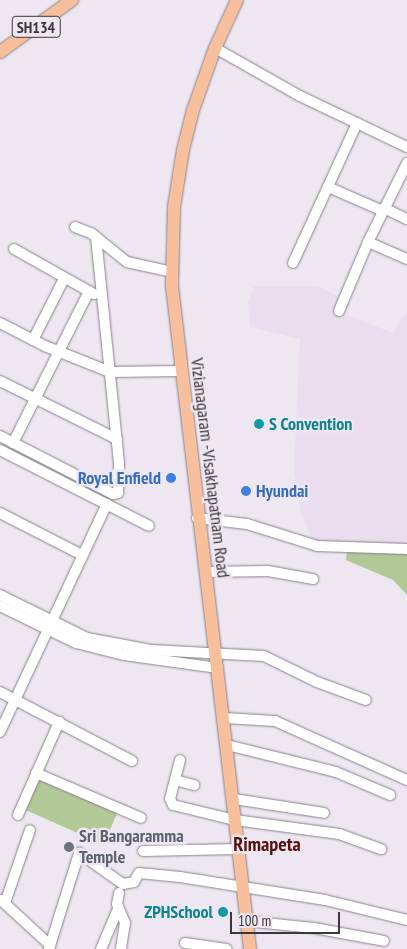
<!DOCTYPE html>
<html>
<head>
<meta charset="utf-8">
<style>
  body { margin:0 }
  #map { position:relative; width:407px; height:949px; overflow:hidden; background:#eee7f1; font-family:"PT Sans Narrow",sans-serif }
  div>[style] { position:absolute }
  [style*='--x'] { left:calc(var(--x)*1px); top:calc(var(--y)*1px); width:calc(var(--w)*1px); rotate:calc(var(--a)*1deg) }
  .built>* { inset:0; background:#e9ddee }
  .green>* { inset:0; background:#b3c897; transform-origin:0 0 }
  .roads { filter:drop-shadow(0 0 1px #88828b) drop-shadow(0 0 1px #88828b) }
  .minor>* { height:10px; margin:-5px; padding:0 5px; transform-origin:5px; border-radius:5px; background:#fff }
  .major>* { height:12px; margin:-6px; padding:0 6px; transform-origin:6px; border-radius:6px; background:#f7bf9b }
  .dots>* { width:14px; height:14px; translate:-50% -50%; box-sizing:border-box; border:2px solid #eee7f1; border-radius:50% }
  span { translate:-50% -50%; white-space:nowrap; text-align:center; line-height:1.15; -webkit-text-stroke:5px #eee7f1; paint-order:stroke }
  .shield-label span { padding:1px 4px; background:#eee7f1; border:1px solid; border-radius:4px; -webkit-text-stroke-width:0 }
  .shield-label { font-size:16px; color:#3b383c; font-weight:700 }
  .culture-label { font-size:18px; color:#0d838f; font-weight:700 }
  .left { translate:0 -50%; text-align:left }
  .right { translate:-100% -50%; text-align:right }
  .street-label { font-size:18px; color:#3b383c }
  .shop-label { font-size:18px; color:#366cbe; font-weight:700 }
  .worship-label { font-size:18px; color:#5b616d; font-weight:700 }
  .quarter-label { font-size:20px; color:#55110d; font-weight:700 }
  .scale { position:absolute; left:230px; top:912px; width:110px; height:22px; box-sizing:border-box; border:2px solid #3b383c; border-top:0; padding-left:6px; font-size:15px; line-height:18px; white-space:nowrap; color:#3b383c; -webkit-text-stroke:4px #eee7f1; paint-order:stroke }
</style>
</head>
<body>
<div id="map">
  <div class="built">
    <div style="clip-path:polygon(254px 286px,319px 286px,339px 297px,335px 310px,393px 333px,407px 312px,407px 543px,313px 541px,301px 513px,294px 469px,300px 339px,250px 327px,248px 301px)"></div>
  </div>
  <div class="green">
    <div style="clip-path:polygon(347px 550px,407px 551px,407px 595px,393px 580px,346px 560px)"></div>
    <div style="left:38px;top:775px;width:88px;height:37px;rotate:24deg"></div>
  </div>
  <div class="roads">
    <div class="minor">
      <div style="--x:215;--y:48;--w:98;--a:29.5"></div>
      <div style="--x:300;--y:96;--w:119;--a:25.5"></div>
      <div style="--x:328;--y:187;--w:60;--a:23.6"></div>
      <div style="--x:384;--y:208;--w:25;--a:26"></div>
      <div style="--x:75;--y:227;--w:17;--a:21"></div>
      <div style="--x:91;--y:233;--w:46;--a:38.9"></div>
      <div style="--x:127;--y:262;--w:46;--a:12.5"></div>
      <div style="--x:368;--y:242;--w:43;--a:23.6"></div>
      <div style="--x:14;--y:249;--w:92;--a:29.4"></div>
      <div style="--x:293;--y:263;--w:154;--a:-65.4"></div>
      <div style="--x:339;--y:311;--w:75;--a:-67.2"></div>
      <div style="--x:368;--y:242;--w:88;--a:-63.7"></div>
      <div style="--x:0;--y:323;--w:51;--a:27.1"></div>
      <div style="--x:45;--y:346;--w:70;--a:21.8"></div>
      <div style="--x:110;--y:372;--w:70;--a:-0.8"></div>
      <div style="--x:33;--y:340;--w:68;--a:-63.1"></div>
      <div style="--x:0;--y:381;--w:131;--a:26.4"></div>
      <div style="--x:0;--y:436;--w:127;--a:27.2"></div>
      <div style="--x:113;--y:494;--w:5;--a:-11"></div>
      <div style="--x:118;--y:493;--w:30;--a:-88"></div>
      <div style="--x:119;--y:463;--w:227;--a:-95.8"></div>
      <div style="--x:13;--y:443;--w:170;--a:-63.4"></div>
      <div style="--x:0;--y:450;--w:167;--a:27"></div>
      <div style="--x:0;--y:513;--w:92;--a:27.1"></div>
      <div style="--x:197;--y:518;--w:50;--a:6.8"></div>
      <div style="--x:247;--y:524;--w:73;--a:17.4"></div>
      <div style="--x:317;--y:546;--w:90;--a:1.9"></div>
      <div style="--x:205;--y:572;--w:63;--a:-0.9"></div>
      <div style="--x:268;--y:571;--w:46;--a:10.1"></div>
      <div style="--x:0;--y:595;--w:97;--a:26.3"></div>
      <div style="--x:87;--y:638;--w:65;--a:10.6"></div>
      <div style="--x:151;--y:650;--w:113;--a:3"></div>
      <div style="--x:264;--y:656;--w:59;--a:26.1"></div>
      <div style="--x:317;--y:682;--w:52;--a:20.2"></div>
      <div style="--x:0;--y:606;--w:85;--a:26"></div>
      <div style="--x:76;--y:643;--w:49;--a:14"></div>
      <div style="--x:124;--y:655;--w:95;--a:7.9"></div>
      <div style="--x:0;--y:692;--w:149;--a:27.6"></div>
      <div style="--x:224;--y:718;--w:51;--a:3.4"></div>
      <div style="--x:275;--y:721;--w:145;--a:24.1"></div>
      <div style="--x:0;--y:732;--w:252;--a:-64.9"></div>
      <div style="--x:227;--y:745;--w:112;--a:13.9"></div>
      <div style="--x:336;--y:772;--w:59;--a:23.1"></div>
      <div style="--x:180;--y:760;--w:40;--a:104.4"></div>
      <div style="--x:170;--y:799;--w:7;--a:63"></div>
      <div style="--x:173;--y:805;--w:64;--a:13.6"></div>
      <div style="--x:235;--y:820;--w:105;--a:7.7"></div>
      <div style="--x:339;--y:834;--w:45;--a:19.7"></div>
      <div style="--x:36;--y:773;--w:114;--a:23.2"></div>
      <div style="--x:175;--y:780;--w:20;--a:15"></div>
      <div style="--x:234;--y:799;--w:91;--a:8.8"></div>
      <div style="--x:18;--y:815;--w:102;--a:-66.2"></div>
      <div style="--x:143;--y:851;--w:95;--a:-1.2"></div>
      <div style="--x:119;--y:893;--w:11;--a:100"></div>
      <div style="--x:117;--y:904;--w:21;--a:67"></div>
      <div style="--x:125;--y:923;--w:26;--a:99"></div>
      <div style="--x:1;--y:900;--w:67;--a:42.6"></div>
      <div style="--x:5;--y:903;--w:77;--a:-71.1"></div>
      <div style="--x:246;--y:921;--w:68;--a:5.9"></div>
      <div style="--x:314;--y:928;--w:71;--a:10.5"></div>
      <div style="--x:185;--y:943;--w:42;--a:8.1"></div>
      <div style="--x:49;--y:949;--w:101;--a:-72.6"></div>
      <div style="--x:79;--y:853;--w:54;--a:35.2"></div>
      <div style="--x:123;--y:884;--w:11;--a:-10"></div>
      <div style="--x:134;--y:882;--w:10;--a:-61"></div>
      <div style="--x:139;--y:873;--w:41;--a:5.6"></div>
      <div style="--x:180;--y:877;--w:147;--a:9"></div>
      <div style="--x:325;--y:900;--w:84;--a:13.7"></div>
      <div style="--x:101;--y:949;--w:43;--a:-67"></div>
    </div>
    <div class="major">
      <div style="--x:237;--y:0;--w:53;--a:114.6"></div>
      <div style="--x:215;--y:48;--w:66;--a:109.5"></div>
      <div style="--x:193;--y:110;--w:41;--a:104"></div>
      <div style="--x:183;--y:150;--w:58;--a:99"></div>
      <div style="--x:174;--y:207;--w:79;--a:91.5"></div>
      <div style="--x:172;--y:286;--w:668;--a:83.29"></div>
      <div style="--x:0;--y:52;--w:89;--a:-35.8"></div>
    </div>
  </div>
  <div class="dots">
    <div style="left:259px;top:424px;background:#0f9aa8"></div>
    <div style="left:171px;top:478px;background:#3f7fe0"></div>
    <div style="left:246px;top:491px;background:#3f7fe0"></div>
    <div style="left:69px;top:847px;background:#6b7280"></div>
    <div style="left:223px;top:912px;background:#0f9aa8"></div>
  </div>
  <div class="shield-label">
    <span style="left:36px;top:27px">SH134</span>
  </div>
  <div class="culture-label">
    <span class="left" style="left:269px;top:424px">S Convention</span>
    <span class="right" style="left:213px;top:912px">ZPHSchool</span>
  </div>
  <div class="street-label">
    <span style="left:210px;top:468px;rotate:83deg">Vizianagaram -Visakhapatnam Road</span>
  </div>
  <div class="shop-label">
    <span class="right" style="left:161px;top:478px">Royal Enfield</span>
    <span class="left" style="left:256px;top:491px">Hyundai</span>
  </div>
  <div class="worship-label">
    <span class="left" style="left:79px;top:847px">Sri Bangaramma<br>Temple</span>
  </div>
  <div class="quarter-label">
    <span style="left:267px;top:844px">Rimapeta</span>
  </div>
  <div class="scale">100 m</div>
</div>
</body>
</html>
